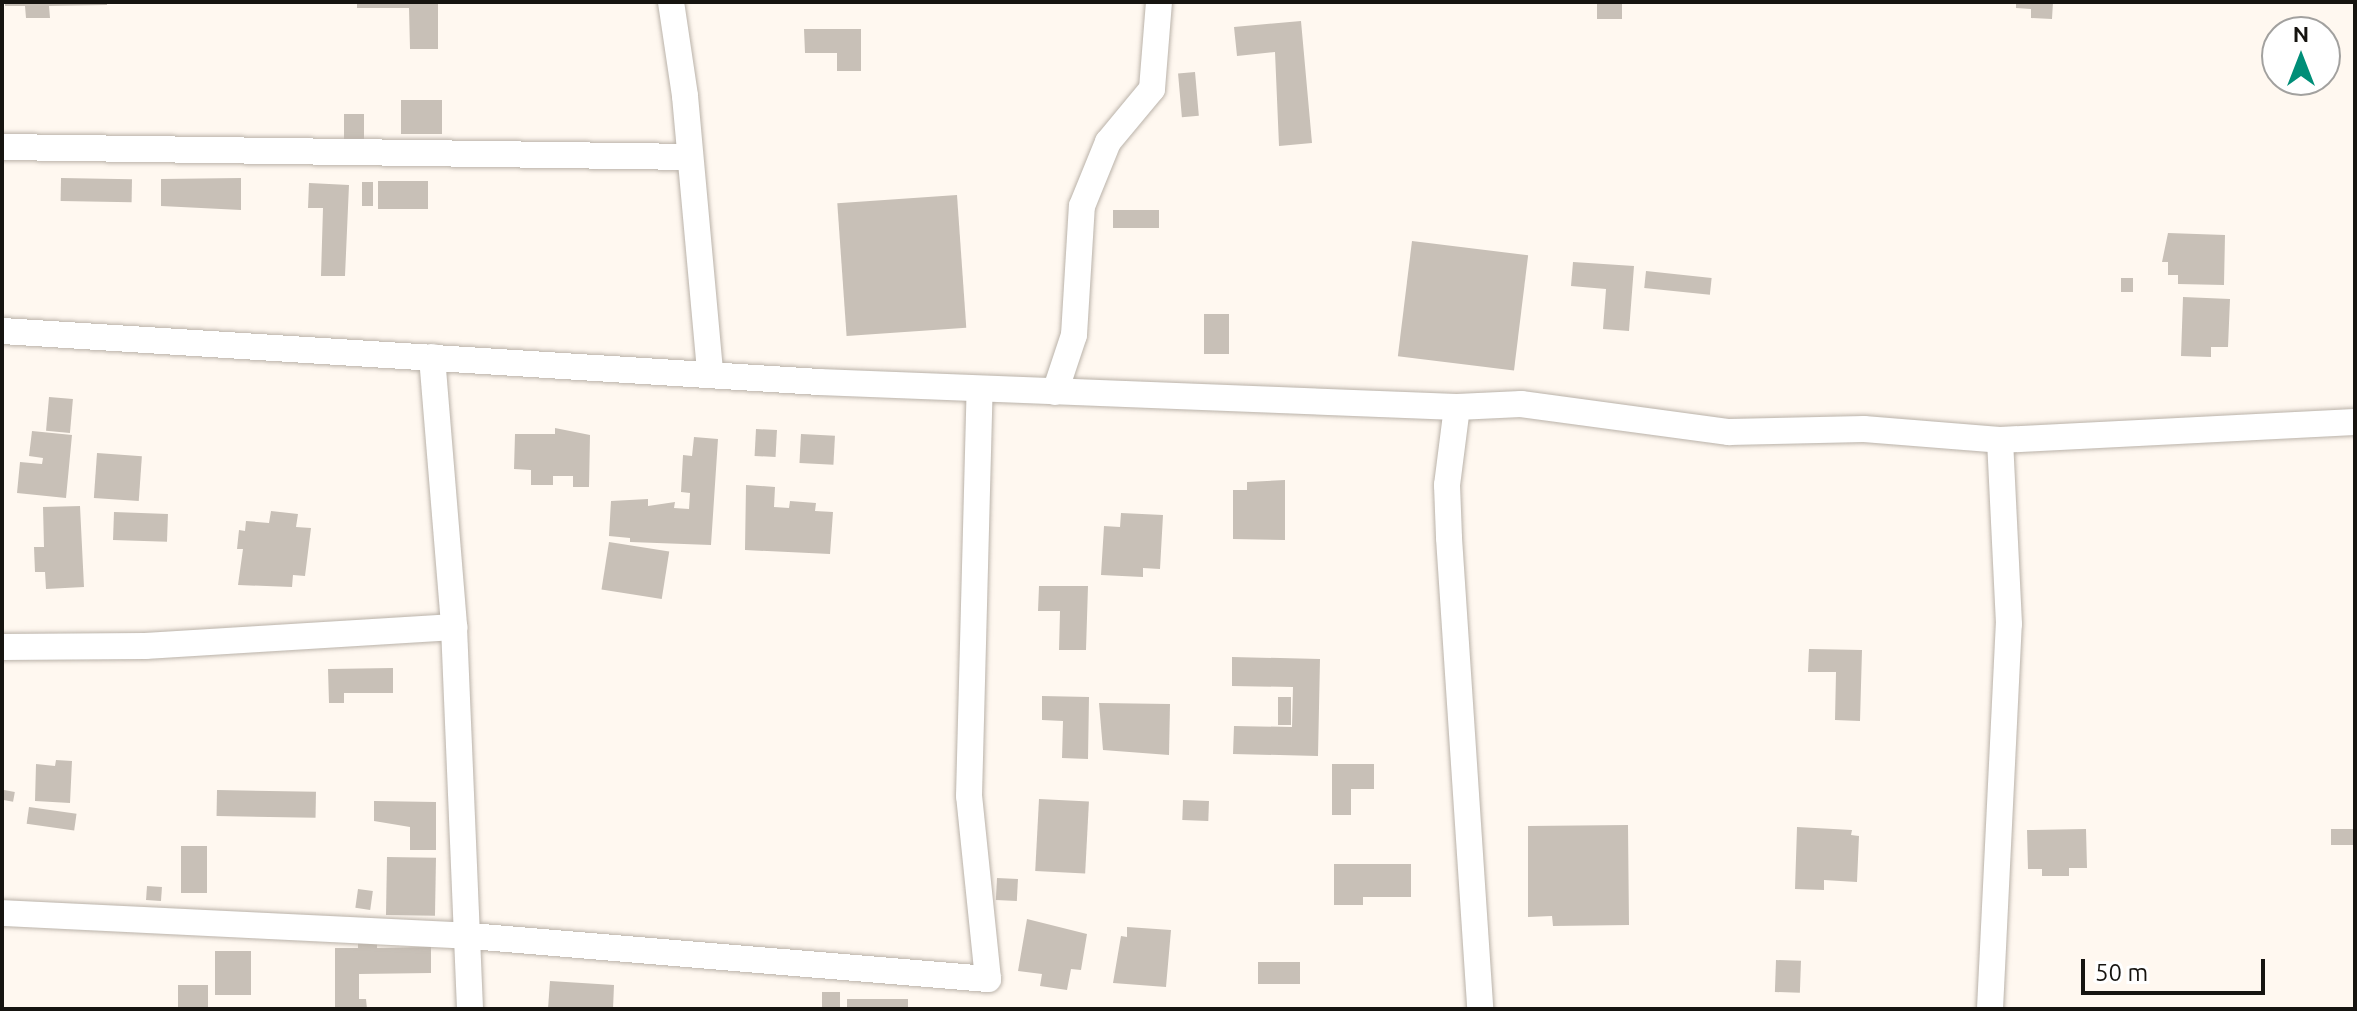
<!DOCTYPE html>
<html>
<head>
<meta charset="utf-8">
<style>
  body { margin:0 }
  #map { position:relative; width:2357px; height:1011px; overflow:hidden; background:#fff8f0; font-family:Ubuntu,sans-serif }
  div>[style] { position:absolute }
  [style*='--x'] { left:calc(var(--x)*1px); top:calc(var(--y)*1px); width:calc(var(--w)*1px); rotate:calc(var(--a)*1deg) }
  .building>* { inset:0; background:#c8c0b7; transform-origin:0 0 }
  .roads { filter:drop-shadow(0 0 2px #bab2a9) drop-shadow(0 0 2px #bab2a9) }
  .minor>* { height:26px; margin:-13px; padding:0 13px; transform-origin:13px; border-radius:13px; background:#fff }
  span { translate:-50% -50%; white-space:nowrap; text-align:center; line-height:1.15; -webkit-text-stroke:6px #fff; paint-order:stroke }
  .frame { position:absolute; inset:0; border:4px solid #161410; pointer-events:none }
  .north { position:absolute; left:2261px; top:16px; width:80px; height:80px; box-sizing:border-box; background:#fff; border:2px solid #a2a19f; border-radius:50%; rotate:0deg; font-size:22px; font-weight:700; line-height:32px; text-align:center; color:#161410 }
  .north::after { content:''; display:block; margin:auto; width:28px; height:36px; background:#008e78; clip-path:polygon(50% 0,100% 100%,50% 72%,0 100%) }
  .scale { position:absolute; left:2081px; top:959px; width:184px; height:36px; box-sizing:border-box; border:4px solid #161410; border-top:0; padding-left:10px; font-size:24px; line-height:28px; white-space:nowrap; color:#161410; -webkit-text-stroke:6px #fff; paint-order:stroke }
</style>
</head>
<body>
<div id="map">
  <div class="building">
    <div style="clip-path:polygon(5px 2px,107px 2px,107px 5px,49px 6px,50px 18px,26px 18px,25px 6px,5px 6px)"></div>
    <div style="clip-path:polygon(357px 2px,438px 2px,438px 49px,410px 49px,409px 8px,357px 8px)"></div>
    <div style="left:1597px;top:2px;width:25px;height:17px"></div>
    <div style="clip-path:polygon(2016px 2px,2053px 2px,2052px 19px,2031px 18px,2031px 9px,2016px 8px)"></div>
    <div style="clip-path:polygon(1301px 21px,1312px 143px,1279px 146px,1275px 52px,1237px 56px,1234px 27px)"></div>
    <div style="clip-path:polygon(804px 29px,861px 29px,861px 71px,837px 71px,837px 53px,805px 53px)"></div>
    <div style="left:1195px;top:72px;width:44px;height:17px;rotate:85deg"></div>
    <div style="left:442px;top:100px;width:34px;height:41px;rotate:90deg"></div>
    <div style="left:344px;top:114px;width:20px;height:26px"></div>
    <div style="left:61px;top:178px;width:71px;height:23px;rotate:1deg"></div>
    <div style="clip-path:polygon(241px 178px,241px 210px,161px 206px,161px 179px)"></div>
    <div style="left:428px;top:181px;width:28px;height:50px;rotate:90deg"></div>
    <div style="left:373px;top:182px;width:24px;height:11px;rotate:90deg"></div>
    <div style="clip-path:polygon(309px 183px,349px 185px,345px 276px,321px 276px,323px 208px,308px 208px)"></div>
    <div style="left:957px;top:195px;width:133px;height:120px;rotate:86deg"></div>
    <div style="left:1113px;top:210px;width:46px;height:18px"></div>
    <div style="clip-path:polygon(2168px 233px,2225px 235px,2224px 285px,2178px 284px,2178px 275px,2168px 275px,2168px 262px,2162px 262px)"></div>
    <div style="left:1412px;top:241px;width:117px;height:116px;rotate:7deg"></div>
    <div style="clip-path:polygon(1573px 262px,1634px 266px,1629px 331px,1603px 329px,1606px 289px,1571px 286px)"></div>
    <div style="left:1646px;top:271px;width:66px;height:17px;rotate:6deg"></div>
    <div style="left:2121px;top:278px;width:12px;height:14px"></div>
    <div style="clip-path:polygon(2183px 297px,2230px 299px,2228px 347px,2211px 347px,2211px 357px,2181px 356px)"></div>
    <div style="left:1204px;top:314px;width:25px;height:40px"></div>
    <div style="left:49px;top:397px;width:24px;height:34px;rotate:5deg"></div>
    <div style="clip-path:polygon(555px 428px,590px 435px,589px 487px,573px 487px,573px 476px,553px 476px,553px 485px,531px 485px,531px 470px,514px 469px,515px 434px,555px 434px)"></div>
    <div style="left:756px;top:429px;width:21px;height:27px;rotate:3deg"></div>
    <div style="clip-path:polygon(32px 431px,72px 435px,66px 498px,17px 493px,20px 462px,42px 464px,43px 458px,29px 456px)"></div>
    <div style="left:801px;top:434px;width:34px;height:29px;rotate:3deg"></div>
    <div style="clip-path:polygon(694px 437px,718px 439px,711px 545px,630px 542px,630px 538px,609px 536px,611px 501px,648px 499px,648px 506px,675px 502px,674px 508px,689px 509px,690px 493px,681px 492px,683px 455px,692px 456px)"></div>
    <div style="left:97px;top:453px;width:45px;height:45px;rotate:4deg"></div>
    <div style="clip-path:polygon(1285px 480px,1285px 540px,1233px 539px,1233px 490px,1247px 490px,1247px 482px)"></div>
    <div style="clip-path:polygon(746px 485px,775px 487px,774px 507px,789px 508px,790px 501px,816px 503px,815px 511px,833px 512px,830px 554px,745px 550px)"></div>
    <div style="clip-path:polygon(80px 506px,84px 587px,46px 589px,45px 572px,35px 572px,34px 547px,44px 547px,43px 507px)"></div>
    <div style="clip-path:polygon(271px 511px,298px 514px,296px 527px,311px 528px,305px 576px,293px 575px,292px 587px,238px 585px,243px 549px,237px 549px,239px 530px,245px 531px,246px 521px,269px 523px)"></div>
    <div style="left:114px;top:512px;width:54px;height:28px;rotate:2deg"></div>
    <div style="clip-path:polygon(1121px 513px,1163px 515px,1160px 569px,1143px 568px,1143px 577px,1101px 575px,1104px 526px,1120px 527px)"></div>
    <div style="left:609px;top:542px;width:61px;height:48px;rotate:9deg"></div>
    <div style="clip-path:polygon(1039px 586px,1088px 586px,1086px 650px,1059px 650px,1060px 611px,1038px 611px)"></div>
    <div style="clip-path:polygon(1809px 649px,1862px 650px,1860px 721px,1835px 720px,1836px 672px,1808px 672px)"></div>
    <div style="clip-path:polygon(1232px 657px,1320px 659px,1318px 756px,1233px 754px,1234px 726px,1292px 727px,1293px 687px,1232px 686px)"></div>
    <div style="clip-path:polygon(393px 668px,393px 693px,344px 693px,344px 703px,329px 703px,328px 669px)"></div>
    <div style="clip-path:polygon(1042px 696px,1089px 697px,1088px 759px,1062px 758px,1063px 721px,1042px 720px)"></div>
    <div style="left:1278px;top:697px;width:13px;height:28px"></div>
    <div style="clip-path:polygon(1099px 703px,1170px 704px,1169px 755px,1103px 750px)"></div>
    <div style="clip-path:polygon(56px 760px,72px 761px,70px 803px,35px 801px,36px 764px,55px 766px)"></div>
    <div style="clip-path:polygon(1332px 764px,1374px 764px,1374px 789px,1351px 789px,1351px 815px,1332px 815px)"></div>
    <div style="left:4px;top:790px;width:11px;height:10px;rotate:10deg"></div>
    <div style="left:217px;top:790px;width:99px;height:26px;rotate:1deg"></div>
    <div style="left:1039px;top:799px;width:50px;height:72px;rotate:3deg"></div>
    <div style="left:1183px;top:800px;width:26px;height:20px;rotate:2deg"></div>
    <div style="clip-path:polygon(374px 801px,436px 802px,436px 850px,410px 850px,410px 827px,374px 821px)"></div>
    <div style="left:29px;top:807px;width:48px;height:17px;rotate:8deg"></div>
    <div style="clip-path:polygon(1628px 825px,1629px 925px,1553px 926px,1552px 916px,1528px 917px,1528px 826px)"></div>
    <div style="clip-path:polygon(1797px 827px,1852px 830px,1851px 835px,1859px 836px,1857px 882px,1824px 880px,1824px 890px,1795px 889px)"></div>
    <div style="clip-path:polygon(2086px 829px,2087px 868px,2069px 868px,2069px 876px,2042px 876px,2042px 869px,2028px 869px,2027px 830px)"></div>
    <div style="left:2331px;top:829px;width:24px;height:16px"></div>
    <div style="left:181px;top:846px;width:26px;height:47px"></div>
    <div style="left:387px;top:857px;width:49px;height:58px;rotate:1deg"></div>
    <div style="clip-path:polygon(1334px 864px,1411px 864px,1411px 897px,1363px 897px,1363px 905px,1334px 905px)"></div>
    <div style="left:997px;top:878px;width:21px;height:22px;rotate:3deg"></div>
    <div style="left:147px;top:886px;width:15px;height:14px;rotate:4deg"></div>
    <div style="left:358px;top:889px;width:15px;height:19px;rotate:8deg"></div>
    <div style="clip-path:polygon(1027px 919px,1087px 934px,1081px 970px,1071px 969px,1067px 990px,1040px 986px,1042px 974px,1018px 971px)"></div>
    <div style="clip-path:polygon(1127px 927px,1171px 930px,1166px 987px,1113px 983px,1121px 936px,1127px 937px)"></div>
    <div style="clip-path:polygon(358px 941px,377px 941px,377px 948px,431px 947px,431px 973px,359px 974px,359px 999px,366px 999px,367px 1009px,335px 1009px,335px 948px,358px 948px)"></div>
    <div style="left:215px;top:951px;width:36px;height:44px"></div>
    <div style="left:1776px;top:960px;width:25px;height:32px;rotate:2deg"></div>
    <div style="left:1258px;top:962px;width:42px;height:22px"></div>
    <div style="clip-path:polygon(550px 981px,614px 985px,613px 1009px,548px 1009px)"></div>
    <div style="left:178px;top:985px;width:30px;height:24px"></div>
    <div style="left:822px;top:992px;width:18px;height:17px"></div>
    <div style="left:847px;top:999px;width:61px;height:10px"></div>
  </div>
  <div class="roads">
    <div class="minor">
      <div style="--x:671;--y:2;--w:95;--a:81.5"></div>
      <div style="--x:685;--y:96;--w:278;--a:84.8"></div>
      <div style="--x:2;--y:147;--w:688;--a:0.83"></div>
      <div style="--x:2;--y:331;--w:819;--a:3.57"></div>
      <div style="--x:819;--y:382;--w:638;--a:2.24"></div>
      <div style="--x:1457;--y:407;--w:64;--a:-2.7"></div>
      <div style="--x:1521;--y:404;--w:210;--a:7.7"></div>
      <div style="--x:1729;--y:432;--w:135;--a:-1.3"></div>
      <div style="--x:1864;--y:429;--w:136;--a:4.6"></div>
      <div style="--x:2000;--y:440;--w:355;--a:-2.9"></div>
      <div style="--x:432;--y:357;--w:271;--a:85.3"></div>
      <div style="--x:454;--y:627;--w:382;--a:87.6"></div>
      <div style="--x:1055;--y:392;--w:60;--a:-71.6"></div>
      <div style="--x:1074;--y:335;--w:129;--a:-86.5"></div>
      <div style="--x:1082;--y:206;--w:69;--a:-67.9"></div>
      <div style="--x:1108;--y:142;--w:69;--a:-50.3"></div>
      <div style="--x:1152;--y:89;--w:87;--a:-85.4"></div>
      <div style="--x:1457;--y:407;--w:79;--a:97.3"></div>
      <div style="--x:1447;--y:485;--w:53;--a:87.8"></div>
      <div style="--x:1449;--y:538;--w:472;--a:86.2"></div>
      <div style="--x:2;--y:647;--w:143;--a:-0.4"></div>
      <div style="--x:145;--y:646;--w:310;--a:-3.5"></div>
      <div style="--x:2;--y:913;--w:469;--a:2.8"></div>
      <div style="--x:470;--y:936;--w:520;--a:4.75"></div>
      <div style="--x:988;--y:979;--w:184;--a:-95.9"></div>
      <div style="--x:969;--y:796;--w:407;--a:-88.5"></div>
      <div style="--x:1990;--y:1009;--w:385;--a:-87.2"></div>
      <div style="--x:2009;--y:624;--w:184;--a:-92.8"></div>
    </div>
  </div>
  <div class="frame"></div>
  <div class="north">N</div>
  <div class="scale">50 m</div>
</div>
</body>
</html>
